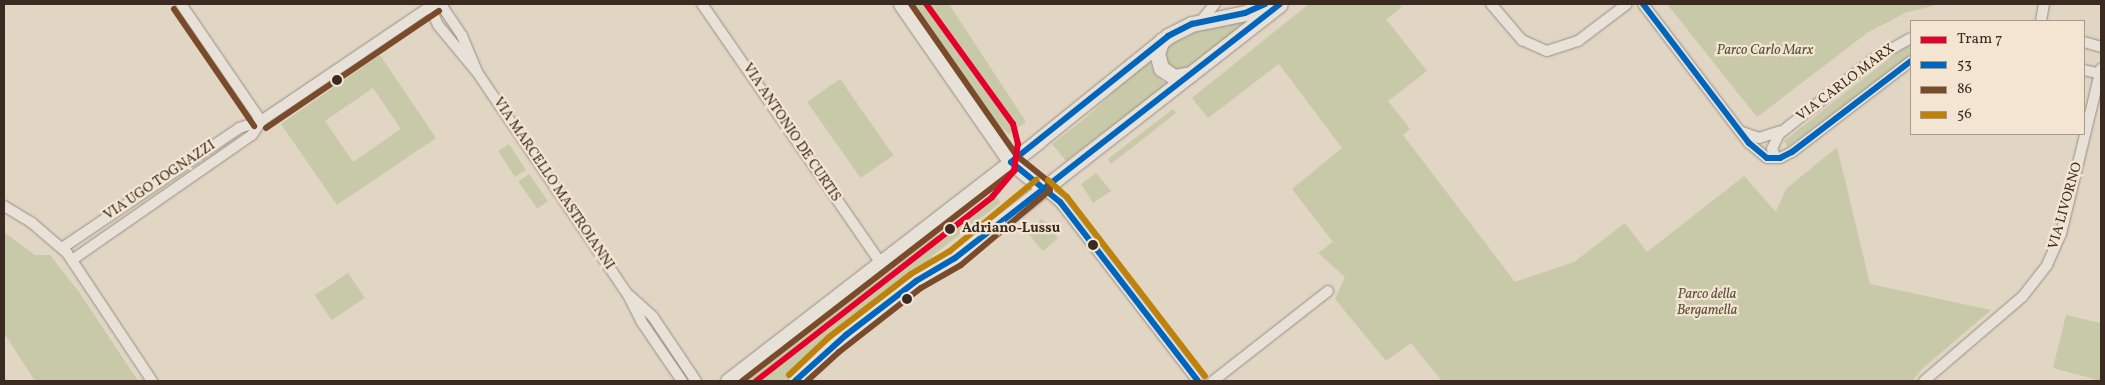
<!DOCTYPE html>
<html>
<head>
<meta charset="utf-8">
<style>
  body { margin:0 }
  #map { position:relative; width:2105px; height:385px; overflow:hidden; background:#e1d5c4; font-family:Vollkorn,serif }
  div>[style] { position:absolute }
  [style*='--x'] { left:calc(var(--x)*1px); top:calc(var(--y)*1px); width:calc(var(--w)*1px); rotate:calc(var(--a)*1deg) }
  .green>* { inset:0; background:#c8c9a8; transform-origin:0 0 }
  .roads { filter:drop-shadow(0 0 1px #988f85) drop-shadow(0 0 1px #988f85) }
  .street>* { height:10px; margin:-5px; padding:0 5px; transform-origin:5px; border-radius:5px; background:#e7e1d8 }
  .secondary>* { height:15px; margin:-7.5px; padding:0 7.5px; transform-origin:7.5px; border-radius:7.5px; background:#e7e1d8 }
  .bus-1>* { height:6px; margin:-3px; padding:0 3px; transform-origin:3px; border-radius:3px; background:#0065bd }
  .bus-2>* { height:6px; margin:-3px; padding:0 3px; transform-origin:3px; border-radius:3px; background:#7a4b2a }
  .bus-3>* { height:6px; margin:-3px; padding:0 3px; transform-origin:3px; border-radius:3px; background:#be810a }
  .tram-1>* { height:6px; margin:-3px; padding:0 3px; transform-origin:3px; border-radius:3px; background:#e4002b }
  .dots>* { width:14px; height:14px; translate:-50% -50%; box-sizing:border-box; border:2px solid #f3e5d1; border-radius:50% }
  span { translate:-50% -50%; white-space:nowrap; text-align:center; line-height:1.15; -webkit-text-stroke:4.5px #f3e5d1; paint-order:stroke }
  .park-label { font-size:14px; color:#584f3d; font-style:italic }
  .street-label { font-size:14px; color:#3a2a21 }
  .stop-label { font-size:14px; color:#3a2a21; font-weight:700 }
  .left { translate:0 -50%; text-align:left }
  .frame { position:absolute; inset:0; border:5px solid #3a2a21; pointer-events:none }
  .legend { position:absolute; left:1910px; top:20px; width:175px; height:115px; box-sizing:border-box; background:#f3e5d1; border:1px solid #a99a8b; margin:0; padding:6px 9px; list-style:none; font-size:15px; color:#3a2a21 }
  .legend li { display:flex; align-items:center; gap:10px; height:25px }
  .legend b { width:25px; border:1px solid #a99a8b }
</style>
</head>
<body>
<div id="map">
  <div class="green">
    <div style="clip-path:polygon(915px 4px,949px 4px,1026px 122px,1009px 134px,998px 125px)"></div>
    <div style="clip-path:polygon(1309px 4px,1399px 4px,1402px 7px,1386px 19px,1427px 71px,1388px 101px,1410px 129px,1403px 135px,1515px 282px,1574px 262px,1625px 223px,1647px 252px,1744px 176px,1776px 212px,1786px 189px,1837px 147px,1870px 284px,1991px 310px,1922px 369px,1912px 381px,1442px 381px,1411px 343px,1386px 361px,1335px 299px,1345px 277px,1318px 253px,1333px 242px,1292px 189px,1342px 148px,1279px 64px,1208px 118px,1192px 98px)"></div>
    <div style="clip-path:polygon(1667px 4px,1940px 4px,1905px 13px,1867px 33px,1757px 117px)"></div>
    <div style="clip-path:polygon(1253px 19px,1191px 68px,1175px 69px,1166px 60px,1168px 44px,1193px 29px)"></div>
    <div style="clip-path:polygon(1911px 45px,1911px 55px,1788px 147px,1784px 141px,1895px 54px)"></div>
    <div style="clip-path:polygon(evenodd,380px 55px,436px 138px,337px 205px,281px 124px,380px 55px,373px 88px,401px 129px,353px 162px,325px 121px,373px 88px)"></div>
    <div style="clip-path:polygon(1148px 59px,1156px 75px,1167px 85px,1066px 161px,1052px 144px,1088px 116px)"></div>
    <div style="left:840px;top:79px;width:93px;height:40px;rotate:55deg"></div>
    <div style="clip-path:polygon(1173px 109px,1176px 113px,1111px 164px,1108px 159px)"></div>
    <div style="left:509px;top:144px;width:31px;height:13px;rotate:57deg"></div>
    <div style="clip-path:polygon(1096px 173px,1111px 191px,1093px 203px,1081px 184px)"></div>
    <div style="left:529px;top:174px;width:33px;height:13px;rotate:55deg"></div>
    <div style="clip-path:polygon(995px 191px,1000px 203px,932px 256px,934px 260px,930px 263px,832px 337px,783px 381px,747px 381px,786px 345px,933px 231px,938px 237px)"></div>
    <div style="left:1042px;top:219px;width:25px;height:20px;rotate:50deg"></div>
    <div style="clip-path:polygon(4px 232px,35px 255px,50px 255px,79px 292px,138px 381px,35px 381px,4px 333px)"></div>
    <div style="left:348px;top:273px;width:30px;height:40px;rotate:56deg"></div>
    <div style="clip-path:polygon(2066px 315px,2101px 323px,2101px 381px,2053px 368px)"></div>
  </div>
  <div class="roads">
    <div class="street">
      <div style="--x:181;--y:4;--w:142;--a:55.6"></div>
      <div style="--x:433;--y:4;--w:7;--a:98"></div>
      <div style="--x:432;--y:11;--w:15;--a:67"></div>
      <div style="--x:438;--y:25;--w:61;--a:50.3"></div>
      <div style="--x:477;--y:72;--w:269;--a:55.9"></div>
      <div style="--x:628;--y:295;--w:29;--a:63"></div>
      <div style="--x:641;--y:321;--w:73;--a:55.7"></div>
      <div style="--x:433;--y:4;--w:12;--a:24"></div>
      <div style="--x:444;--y:9;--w:32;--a:56"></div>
      <div style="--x:462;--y:36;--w:39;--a:67"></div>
      <div style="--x:702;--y:4;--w:315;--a:55.4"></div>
      <div style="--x:1491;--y:4;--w:48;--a:49.3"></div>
      <div style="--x:1522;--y:40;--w:27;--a:24"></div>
      <div style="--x:1547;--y:51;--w:33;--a:-18"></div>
      <div style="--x:1578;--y:41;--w:61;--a:-37.1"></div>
      <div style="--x:1643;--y:4;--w:175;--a:52.7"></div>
      <div style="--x:1749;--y:143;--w:23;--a:40"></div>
      <div style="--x:1767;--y:158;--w:13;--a:0"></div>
      <div style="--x:1780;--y:158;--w:13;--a:-27"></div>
      <div style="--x:1792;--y:152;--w:150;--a:-37.4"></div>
      <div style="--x:1201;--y:21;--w:22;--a:-51"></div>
      <div style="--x:2041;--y:21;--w:17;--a:-80"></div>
      <div style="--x:2084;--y:42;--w:18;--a:16"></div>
      <div style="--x:2084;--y:70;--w:17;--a:13"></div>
      <div style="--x:1742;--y:132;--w:18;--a:19"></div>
      <div style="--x:1759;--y:138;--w:22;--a:-18"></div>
      <div style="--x:1776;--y:158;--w:10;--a:-114"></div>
      <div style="--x:1772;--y:149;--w:17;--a:-65"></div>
      <div style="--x:1779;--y:134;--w:122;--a:-38.4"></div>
      <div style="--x:1875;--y:58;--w:41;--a:-29.1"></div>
      <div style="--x:1042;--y:187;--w:23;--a:40"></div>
      <div style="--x:1060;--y:202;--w:226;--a:52.4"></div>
      <div style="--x:4;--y:206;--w:33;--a:31"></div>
      <div style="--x:32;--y:223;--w:46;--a:40.6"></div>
      <div style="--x:67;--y:253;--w:154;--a:56.4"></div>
      <div style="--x:62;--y:248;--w:214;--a:-34.1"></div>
      <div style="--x:239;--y:128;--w:23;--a:-18"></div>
      <div style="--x:261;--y:121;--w:209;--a:-34.1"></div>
      <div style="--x:72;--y:260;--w:219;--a:-34.8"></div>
      <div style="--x:252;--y:135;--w:17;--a:-57"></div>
      <div style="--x:630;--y:296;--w:31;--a:42"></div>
      <div style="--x:653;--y:317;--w:77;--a:56.1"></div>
      <div style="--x:1213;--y:381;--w:146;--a:-38"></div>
      <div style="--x:1924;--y:381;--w:130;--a:-40.6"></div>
      <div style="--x:2023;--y:296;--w:39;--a:-52"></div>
      <div style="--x:2047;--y:265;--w:34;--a:-66"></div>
      <div style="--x:2061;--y:234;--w:170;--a:-76.4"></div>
    </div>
    <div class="secondary">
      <div style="--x:901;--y:4;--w:193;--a:55.2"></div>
      <div style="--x:1011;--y:162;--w:40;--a:39"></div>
      <div style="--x:1162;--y:40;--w:14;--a:111"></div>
      <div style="--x:1157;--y:53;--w:16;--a:75"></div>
      <div style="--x:1161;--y:68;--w:16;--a:35"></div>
      <div style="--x:1174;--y:77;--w:17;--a:-10"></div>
      <div style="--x:728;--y:381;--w:392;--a:-37.7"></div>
      <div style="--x:1038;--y:141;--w:167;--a:-38.9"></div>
      <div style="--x:1168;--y:36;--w:27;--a:-27"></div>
      <div style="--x:1192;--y:24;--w:54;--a:-11.7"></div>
      <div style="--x:1245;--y:13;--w:22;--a:-24"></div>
      <div style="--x:795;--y:381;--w:69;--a:-42"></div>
      <div style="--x:846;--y:335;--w:88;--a:-37.6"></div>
      <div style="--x:916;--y:281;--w:45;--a:-30.5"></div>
      <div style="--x:955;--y:258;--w:412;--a:-38"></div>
    </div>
  </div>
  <div class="bus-1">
    <div style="--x:1643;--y:4;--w:175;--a:52.7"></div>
    <div style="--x:1749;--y:143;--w:23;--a:40"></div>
    <div style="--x:1767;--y:158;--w:13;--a:0"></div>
    <div style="--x:1780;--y:158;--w:13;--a:-27"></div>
    <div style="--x:1792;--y:152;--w:150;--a:-37.4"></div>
    <div style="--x:795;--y:381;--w:69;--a:-42"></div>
    <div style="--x:846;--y:335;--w:88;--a:-37.6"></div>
    <div style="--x:916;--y:281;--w:45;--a:-30.5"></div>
    <div style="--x:955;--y:258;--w:412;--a:-38"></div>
    <div style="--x:1198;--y:381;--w:226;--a:-127.6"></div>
    <div style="--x:1060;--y:202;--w:63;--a:-140.8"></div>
    <div style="--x:1011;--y:162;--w:201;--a:-38.7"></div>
    <div style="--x:1168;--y:36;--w:27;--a:-27"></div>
    <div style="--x:1192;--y:24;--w:54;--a:-11.7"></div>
    <div style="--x:1245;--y:13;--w:22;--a:-24"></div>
  </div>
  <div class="bus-2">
    <div style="--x:174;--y:9;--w:142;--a:55.6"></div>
    <div style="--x:266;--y:128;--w:209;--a:-34.1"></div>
    <div style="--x:742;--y:381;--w:346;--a:-37.7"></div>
    <div style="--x:807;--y:381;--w:43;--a:-42.2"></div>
    <div style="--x:839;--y:352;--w:104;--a:-38"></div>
    <div style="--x:921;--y:288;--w:46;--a:-29.9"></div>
    <div style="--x:961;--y:265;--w:116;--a:-40.1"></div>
    <div style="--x:1050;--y:190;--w:9;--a:-103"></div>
    <div style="--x:1048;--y:181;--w:40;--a:-141"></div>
    <div style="--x:1017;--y:156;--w:185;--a:-124.9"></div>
  </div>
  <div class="bus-3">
    <div style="--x:1048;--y:180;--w:25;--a:42"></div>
    <div style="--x:1067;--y:197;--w:226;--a:52.4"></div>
    <div style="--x:789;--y:375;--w:54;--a:-43.5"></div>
    <div style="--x:828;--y:338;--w:105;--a:-37.6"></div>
    <div style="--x:911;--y:274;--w:45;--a:-30.5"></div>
    <div style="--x:950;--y:251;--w:112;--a:-39.5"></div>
  </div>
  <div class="tram-1">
    <div style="--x:756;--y:381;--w:299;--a:-37.9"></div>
    <div style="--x:992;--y:197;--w:34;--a:-50"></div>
    <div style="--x:1014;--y:171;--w:27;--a:-82"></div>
    <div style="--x:1018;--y:144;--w:21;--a:-104"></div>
    <div style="--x:1013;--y:124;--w:148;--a:-125.9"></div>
  </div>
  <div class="dots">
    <div style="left:337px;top:80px;background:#3a2a21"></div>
    <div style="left:950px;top:229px;background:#3a2a21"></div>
    <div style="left:1093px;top:245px;background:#3a2a21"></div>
    <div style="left:907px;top:299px;background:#3a2a21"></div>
  </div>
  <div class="park-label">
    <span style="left:1765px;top:51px">Parco Carlo Marx</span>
    <span style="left:1707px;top:303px">Parco della<br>Bergamella</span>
  </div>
  <div class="street-label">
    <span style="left:1846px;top:83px;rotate:-37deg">VIA CARLO MARX</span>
    <span style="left:791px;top:133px;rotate:56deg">VIA ANTONIO DE CURTIS</span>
    <span style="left:160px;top:181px;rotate:-34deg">VIA UGO TOGNAZZI</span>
    <span style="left:553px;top:184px;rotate:56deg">VIA MARCELLO MASTROIANNI</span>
    <span style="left:2066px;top:206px;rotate:-74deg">VIA LIVORNO</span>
  </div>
  <div class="stop-label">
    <span class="left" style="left:962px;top:229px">Adriano-Lussu</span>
  </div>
  <div class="frame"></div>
  <ul class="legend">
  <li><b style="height:6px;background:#e4002b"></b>Tram 7</li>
  <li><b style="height:6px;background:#0065bd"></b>53</li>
  <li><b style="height:6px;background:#7a4b2a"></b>86</li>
  <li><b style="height:6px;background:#be810a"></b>56</li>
  </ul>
</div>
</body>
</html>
